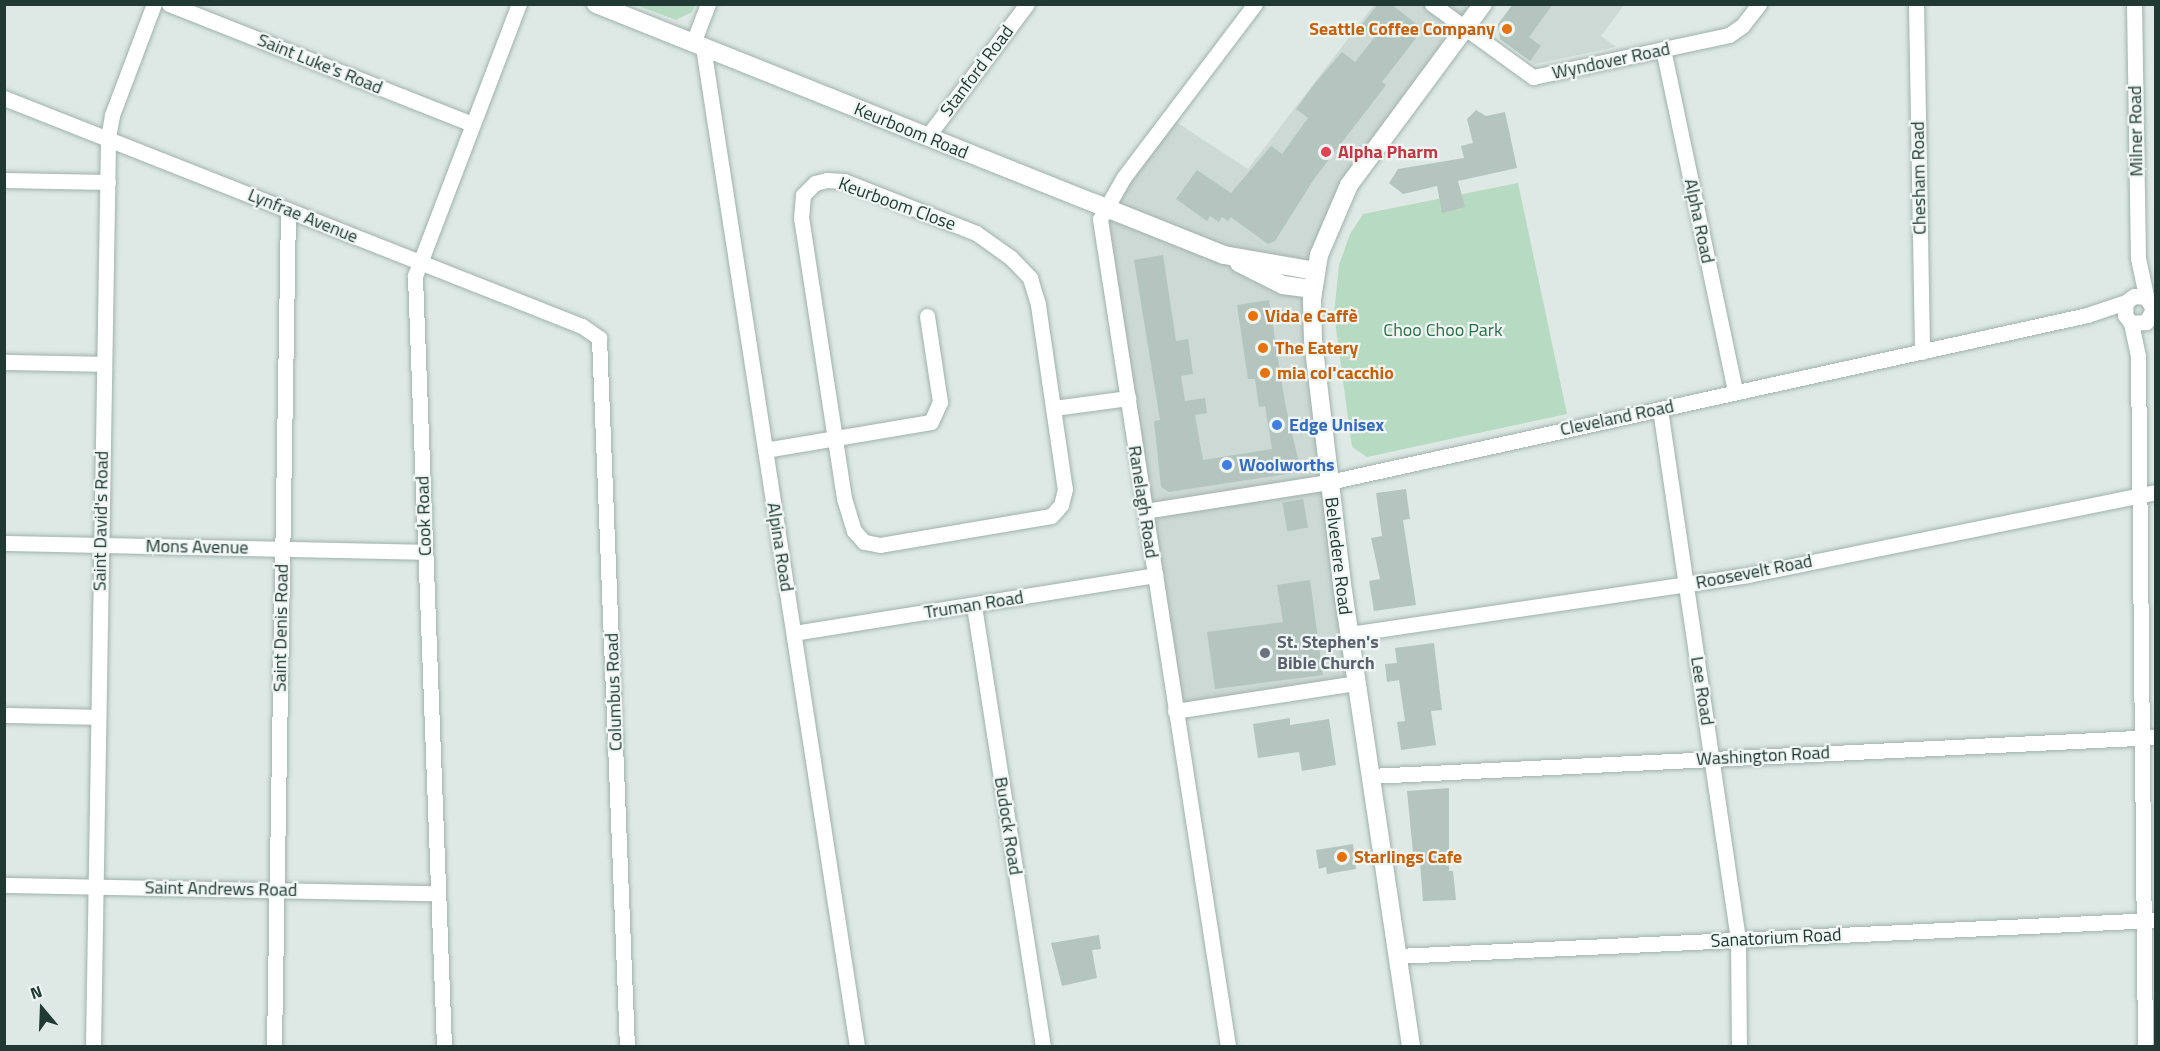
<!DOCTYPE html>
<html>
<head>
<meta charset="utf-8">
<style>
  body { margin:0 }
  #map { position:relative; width:2160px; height:1051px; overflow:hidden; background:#dee9e5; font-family:"Titillium Web",sans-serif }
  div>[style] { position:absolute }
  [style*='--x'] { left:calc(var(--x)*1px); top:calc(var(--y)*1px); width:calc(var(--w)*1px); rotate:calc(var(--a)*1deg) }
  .built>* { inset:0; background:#cdd9d4 }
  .green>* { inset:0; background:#b7dac2 }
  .building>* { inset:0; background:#b4c4be; transform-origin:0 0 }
  .roads { filter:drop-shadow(0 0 2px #a1b1ac) drop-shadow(0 0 2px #a1b1ac) }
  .street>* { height:15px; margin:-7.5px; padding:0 7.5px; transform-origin:7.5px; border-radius:7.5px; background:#fff }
  .secondary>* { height:18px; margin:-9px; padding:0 9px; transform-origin:9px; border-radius:9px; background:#fff }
  .dots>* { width:16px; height:16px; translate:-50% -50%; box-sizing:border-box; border:3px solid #eff6f3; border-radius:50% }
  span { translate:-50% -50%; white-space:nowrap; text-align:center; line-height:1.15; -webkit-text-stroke:4.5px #eff6f3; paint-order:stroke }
  .food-label { font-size:18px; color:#c56008; font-weight:700 }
  .right { translate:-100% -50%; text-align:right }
  .left { translate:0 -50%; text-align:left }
  .street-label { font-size:18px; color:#203933 }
  .health-label { font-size:18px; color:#be3a42; font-weight:700 }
  .park-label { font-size:18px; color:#2c6e48 }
  .shop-label { font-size:18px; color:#366cbe; font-weight:700 }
  .worship-label { font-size:18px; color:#5b616d; font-weight:700 }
  .frame { position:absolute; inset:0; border:6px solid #203933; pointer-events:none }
  .north { position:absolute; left:12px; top:979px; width:60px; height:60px; -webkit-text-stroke:4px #eff6f3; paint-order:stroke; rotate:341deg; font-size:16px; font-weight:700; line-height:24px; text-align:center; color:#203933 }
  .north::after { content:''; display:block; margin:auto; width:21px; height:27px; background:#203933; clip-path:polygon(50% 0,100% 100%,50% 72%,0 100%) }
</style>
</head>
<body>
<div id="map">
  <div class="built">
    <div style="clip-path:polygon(1374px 5px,1483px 5px,1358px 172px,1315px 271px,1356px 683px,1175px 711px,1102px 213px,1170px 118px,1248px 169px)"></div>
    <div style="clip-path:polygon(1513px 5px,1624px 5px,1601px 36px,1616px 47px,1535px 64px,1500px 39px,1498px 25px)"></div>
  </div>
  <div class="green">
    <div style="clip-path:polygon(636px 5px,695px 5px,692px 12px,676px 20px)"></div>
    <div style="clip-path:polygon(1518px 183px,1567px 414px,1367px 457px,1352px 447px,1334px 314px,1339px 265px,1350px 234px,1363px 214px)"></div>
  </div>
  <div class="building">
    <div style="clip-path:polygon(1378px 4px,1391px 4px,1423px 29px,1382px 82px,1386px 85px,1314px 179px,1275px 241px,1268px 244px,1231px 217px,1228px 221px,1222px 217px,1219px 222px,1210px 216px,1207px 221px,1176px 199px,1197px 170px,1231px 193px,1271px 146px,1282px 154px,1308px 118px,1296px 109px,1316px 82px,1342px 52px,1355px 62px,1374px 38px,1360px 27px)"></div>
    <div style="clip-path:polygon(1513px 4px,1553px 4px,1529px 37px,1541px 46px,1530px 61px,1500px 39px,1498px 24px)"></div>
    <div style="clip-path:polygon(1476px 110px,1486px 116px,1505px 112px,1517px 168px,1458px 181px,1465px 207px,1442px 213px,1437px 186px,1403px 194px,1389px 183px,1398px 169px,1464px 158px,1461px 146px,1473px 143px,1467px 119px)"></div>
    <div style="clip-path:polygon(1163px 255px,1176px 341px,1188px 339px,1193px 374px,1181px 376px,1185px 401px,1205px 398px,1207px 413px,1195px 415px,1203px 460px,1272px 449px,1265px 406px,1259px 407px,1255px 379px,1248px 379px,1237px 305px,1269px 300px,1285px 403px,1299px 463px,1294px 473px,1169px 492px,1161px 487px,1154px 421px,1160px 420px,1134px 260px)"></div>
    <div style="clip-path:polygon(1406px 489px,1410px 519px,1403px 520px,1416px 605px,1374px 611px,1369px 581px,1380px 579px,1371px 538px,1382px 536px,1376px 493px)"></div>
    <div style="left:1303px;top:499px;width:29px;height:21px;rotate:80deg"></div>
    <div style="clip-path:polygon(1310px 580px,1323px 675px,1215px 689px,1207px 632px,1283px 622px,1277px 585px)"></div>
    <div style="clip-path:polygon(1434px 643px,1442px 710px,1431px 711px,1436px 745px,1401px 750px,1397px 722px,1405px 721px,1399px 680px,1387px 682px,1385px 664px,1397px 663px,1395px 648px)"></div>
    <div style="clip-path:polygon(1290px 718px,1290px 725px,1329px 719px,1336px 765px,1302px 771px,1299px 752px,1258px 758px,1253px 724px)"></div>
    <div style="clip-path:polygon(1449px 788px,1449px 871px,1453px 871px,1456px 900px,1423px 901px,1420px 862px,1414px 863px,1407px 791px)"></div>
    <div style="clip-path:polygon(1353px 844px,1356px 869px,1327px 874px,1326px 867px,1319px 869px,1316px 850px)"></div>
    <div style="clip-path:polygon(1099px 935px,1101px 949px,1092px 950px,1097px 978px,1062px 986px,1051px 943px)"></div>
  </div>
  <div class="roads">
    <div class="street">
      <div style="--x:169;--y:4;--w:326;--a:21.6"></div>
      <div style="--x:1432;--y:4;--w:125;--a:35.9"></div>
      <div style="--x:1533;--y:77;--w:200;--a:-12.1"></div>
      <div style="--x:1729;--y:35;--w:16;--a:-35"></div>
      <div style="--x:1742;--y:26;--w:28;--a:-52"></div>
      <div style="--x:1916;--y:4;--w:348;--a:89"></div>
      <div style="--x:2134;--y:4;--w:254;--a:89.1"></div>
      <div style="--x:2138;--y:258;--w:40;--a:78"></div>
      <div style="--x:2146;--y:297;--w:14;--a:60"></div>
      <div style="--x:2153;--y:309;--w:15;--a:118"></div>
      <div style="--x:2146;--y:322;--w:15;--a:176"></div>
      <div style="--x:2131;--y:323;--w:10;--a:-127"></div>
      <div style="--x:2125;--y:315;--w:13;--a:-86"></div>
      <div style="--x:2126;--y:302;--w:10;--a:-37"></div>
      <div style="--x:2134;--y:296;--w:12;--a:5"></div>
      <div style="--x:693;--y:43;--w:42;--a:-69"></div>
      <div style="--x:703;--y:47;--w:1011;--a:81.24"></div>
      <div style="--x:1663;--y:49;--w:350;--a:78.1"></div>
      <div style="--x:4;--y:98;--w:621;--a:21.53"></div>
      <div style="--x:582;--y:326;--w:21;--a:35"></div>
      <div style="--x:599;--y:338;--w:709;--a:87.74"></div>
      <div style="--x:927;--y:137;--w:166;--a:-53.1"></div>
      <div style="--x:4;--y:180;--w:104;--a:1.1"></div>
      <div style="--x:827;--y:180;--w:17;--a:3"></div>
      <div style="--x:844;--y:181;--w:142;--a:21.5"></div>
      <div style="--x:976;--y:233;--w:43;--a:35.5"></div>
      <div style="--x:1011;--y:258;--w:28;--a:46"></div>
      <div style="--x:1030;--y:278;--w:28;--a:73"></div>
      <div style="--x:1038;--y:305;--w:186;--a:81.7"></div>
      <div style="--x:1065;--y:489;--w:16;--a:104"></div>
      <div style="--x:1061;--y:505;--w:15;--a:132"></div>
      <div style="--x:1051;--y:516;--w:173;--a:170.4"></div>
      <div style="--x:880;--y:545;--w:16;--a:-169"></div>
      <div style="--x:864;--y:542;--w:15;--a:-132"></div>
      <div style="--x:854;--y:531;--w:34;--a:-107"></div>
      <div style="--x:844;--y:498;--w:283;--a:-98.7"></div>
      <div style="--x:801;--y:218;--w:23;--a:-85"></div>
      <div style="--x:803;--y:195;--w:17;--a:-45"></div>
      <div style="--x:815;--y:183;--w:12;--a:-14"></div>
      <div style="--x:2131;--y:323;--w:34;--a:78"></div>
      <div style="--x:2138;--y:356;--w:690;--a:89.42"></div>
      <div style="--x:4;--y:362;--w:100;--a:1.1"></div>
      <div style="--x:1054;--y:408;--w:75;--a:-7.7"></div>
      <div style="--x:1660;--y:409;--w:536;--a:81.63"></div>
      <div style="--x:1738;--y:939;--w:107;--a:89.5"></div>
      <div style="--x:765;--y:450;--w:168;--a:-9.6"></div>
      <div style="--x:931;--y:422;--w:22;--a:-66"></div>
      <div style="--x:940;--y:402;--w:87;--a:-98.6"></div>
      <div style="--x:1145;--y:511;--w:186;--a:-9"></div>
      <div style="--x:1329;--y:482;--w:776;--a:-12.42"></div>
      <div style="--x:2087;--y:315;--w:41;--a:-18.4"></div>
      <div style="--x:4;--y:543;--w:421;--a:1.2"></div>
      <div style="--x:974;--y:606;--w:445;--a:81.1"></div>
      <div style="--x:794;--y:633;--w:366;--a:-9.1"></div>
      <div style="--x:1349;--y:634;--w:403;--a:-8.4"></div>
      <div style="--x:1748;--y:575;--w:416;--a:-11.5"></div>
      <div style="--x:1175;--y:711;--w:183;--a:-8.8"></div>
      <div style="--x:4;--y:715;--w:93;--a:1.2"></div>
      <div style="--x:1370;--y:776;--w:787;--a:-2.84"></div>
      <div style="--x:4;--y:885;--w:434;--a:1.1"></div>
      <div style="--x:1397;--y:956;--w:760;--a:-2.72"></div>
      <div style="--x:93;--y:1046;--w:908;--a:-89.05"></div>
      <div style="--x:108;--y:138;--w:23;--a:-80"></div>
      <div style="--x:112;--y:115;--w:119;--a:-69.3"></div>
      <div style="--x:274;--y:1046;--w:836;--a:-89.04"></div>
      <div style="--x:444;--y:1046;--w:771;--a:-92.16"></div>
      <div style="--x:415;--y:276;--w:291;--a:-69.1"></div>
      <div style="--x:1228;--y:1046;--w:837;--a:-98.8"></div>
      <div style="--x:1100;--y:219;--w:48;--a:-60.3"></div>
      <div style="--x:1124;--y:177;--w:217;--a:-52.9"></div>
    </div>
    <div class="secondary">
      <div style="--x:596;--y:4;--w:676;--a:21.79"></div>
      <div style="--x:1224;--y:255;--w:92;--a:10"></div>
      <div style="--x:1239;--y:263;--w:49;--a:26.6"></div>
      <div style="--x:1283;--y:285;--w:30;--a:8"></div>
      <div style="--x:1411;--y:1046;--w:459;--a:-98.5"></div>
      <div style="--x:1343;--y:592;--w:253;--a:-96.8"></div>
      <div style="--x:1313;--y:341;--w:42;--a:-91.4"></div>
      <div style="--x:1312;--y:299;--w:45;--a:-81"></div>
      <div style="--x:1319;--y:255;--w:76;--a:-66.8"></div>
      <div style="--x:1349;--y:185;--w:225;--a:-53.5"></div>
    </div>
  </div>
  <div class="dots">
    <div style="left:1507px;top:29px;background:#e8710a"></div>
    <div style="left:1326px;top:152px;background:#e0444e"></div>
    <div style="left:1253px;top:316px;background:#e8710a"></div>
    <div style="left:1263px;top:348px;background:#e8710a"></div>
    <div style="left:1265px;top:373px;background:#e8710a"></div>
    <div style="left:1277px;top:425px;background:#3f7fe0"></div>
    <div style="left:1227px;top:465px;background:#3f7fe0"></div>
    <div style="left:1265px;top:653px;background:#6b7280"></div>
    <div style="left:1342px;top:857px;background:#e8710a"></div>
  </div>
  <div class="food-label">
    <span class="right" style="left:1495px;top:29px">Seattle Coffee Company</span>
    <span class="left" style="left:1265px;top:316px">Vida e Caffè</span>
    <span class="left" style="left:1275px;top:348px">The Eatery</span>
    <span class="left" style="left:1277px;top:373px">mia col'cacchio</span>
    <span class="left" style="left:1354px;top:857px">Starlings Cafe</span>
  </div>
  <div class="street-label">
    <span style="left:1611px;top:61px;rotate:-12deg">Wyndover Road</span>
    <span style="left:320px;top:64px;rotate:22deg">Saint Luke's Road</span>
    <span style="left:977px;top:71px;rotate:-53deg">Stanford Road</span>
    <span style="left:911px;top:131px;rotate:22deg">Keurboom Road</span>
    <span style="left:2136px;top:131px;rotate:-91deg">Milner Road</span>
    <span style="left:1919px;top:178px;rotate:-91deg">Chesham Road</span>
    <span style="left:897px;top:204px;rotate:20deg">Keurboom Close</span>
    <span style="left:303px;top:216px;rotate:22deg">Lynfrae Avenue</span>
    <span style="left:1699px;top:221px;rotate:78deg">Alpha Road</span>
    <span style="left:1617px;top:418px;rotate:-12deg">Cleveland Road</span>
    <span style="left:1143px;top:502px;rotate:81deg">Ranelagh Road</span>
    <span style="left:424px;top:516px;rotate:-92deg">Cook Road</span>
    <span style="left:101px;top:521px;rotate:-89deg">Saint David's Road</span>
    <span style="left:197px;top:547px;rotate:1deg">Mons Avenue</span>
    <span style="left:780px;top:547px;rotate:81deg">Alpina Road</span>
    <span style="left:1338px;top:556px;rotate:83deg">Belvedere Road</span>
    <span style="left:1754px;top:572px;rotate:-11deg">Roosevelt Road</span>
    <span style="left:974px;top:605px;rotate:-9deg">Truman Road</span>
    <span style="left:281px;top:628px;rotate:-89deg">Saint Denis Road</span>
    <span style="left:1702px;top:691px;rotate:81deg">Lee Road</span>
    <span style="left:614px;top:692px;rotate:-92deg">Columbus Road</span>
    <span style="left:1763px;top:756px;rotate:-3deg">Washington Road</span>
    <span style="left:1008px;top:826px;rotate:81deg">Budock Road</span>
    <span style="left:221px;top:889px;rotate:1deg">Saint Andrews Road</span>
    <span style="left:1776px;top:938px;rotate:-3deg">Sanatorium Road</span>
  </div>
  <div class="health-label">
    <span class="left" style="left:1338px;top:152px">Alpha Pharm</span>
  </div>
  <div class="park-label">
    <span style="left:1443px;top:330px">Choo Choo Park</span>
  </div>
  <div class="shop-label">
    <span class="left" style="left:1289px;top:425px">Edge Unisex</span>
    <span class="left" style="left:1239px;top:465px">Woolworths</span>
  </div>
  <div class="worship-label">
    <span class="left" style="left:1277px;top:653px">St. Stephen's<br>Bible Church</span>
  </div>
  <div class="frame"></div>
  <div class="north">N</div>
</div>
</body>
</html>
